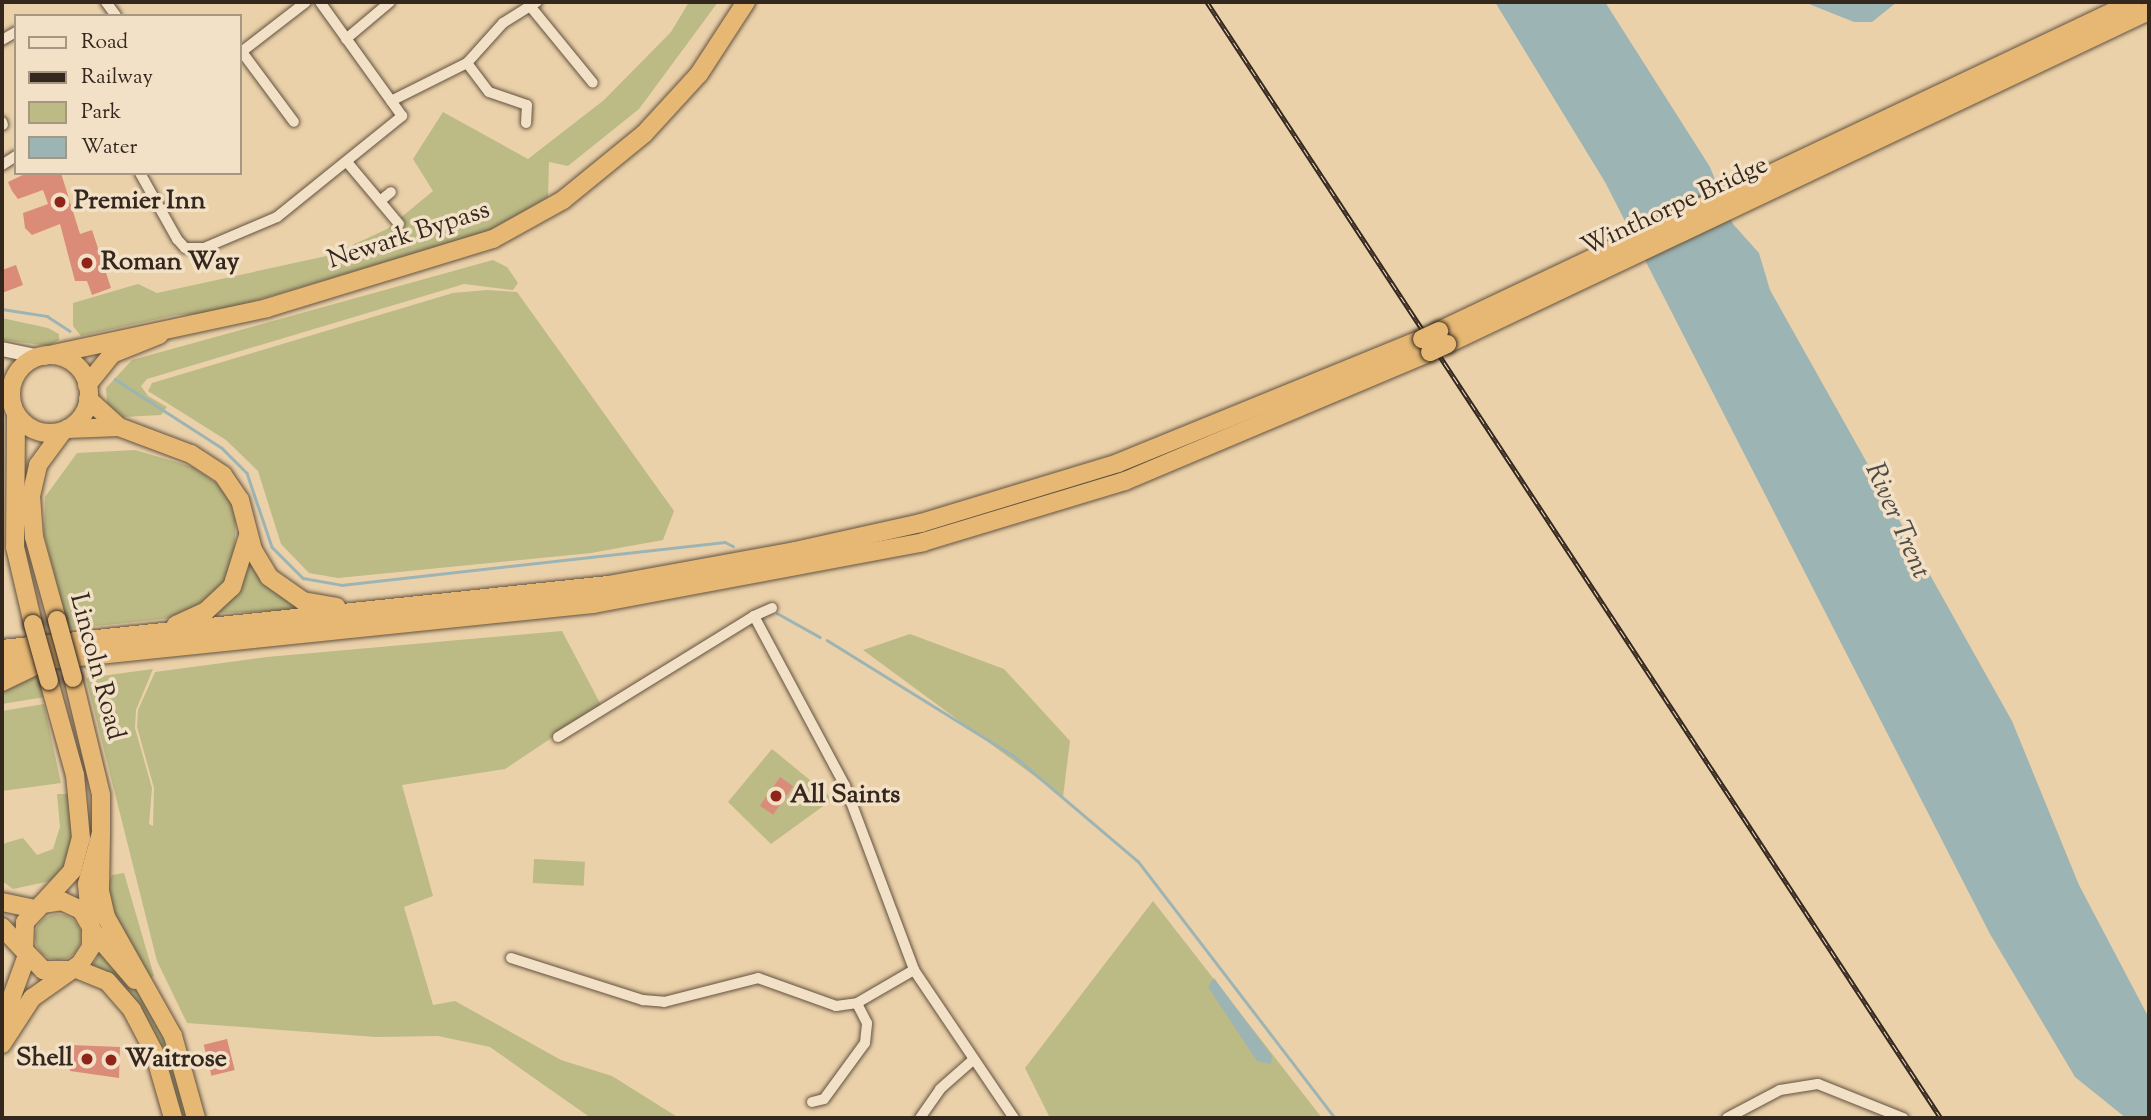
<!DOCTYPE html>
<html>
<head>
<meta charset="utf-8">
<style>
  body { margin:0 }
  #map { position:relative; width:2151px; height:1120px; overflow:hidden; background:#ebd1a9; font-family:"Sorts Mill Goudy",serif }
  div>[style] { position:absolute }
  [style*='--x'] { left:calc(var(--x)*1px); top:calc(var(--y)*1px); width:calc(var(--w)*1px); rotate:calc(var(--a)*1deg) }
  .green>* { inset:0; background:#bcba85; transform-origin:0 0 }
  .round { border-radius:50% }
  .water>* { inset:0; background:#9db4b4 }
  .stream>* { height:2.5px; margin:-1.25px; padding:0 1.25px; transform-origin:1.25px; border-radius:1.25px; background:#9db4b4 }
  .building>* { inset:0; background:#da8c79; transform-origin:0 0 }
  .roads { filter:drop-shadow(0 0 2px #625241) drop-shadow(0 0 2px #625241) }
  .street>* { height:10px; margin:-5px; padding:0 5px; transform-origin:5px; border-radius:5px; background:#f2e1c7 }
  .secondary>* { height:14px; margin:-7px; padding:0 7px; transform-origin:7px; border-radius:7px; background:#f2e1c7 }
  .highway>* { height:18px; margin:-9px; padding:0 9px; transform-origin:9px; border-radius:9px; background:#e6b874 }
  .highway>.ring { margin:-9px; padding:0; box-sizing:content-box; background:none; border:18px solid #e6b874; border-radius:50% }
  .rail>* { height:5px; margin-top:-2.5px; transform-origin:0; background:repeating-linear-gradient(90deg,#f2e1c7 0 8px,#34271e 0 16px); box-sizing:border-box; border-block:2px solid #34271e }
  .bridges { filter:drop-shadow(0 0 2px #34271e) drop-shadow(0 0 2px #34271e) }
  .highway-bridge>* { height:18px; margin:-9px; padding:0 9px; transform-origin:9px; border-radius:9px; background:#e6b874 }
  .dots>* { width:19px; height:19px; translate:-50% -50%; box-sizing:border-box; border:4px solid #f2e1c7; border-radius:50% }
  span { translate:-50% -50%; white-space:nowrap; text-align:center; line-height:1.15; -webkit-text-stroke:7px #f2e1c7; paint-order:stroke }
  .poi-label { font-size:26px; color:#34271e; font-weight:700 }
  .left { translate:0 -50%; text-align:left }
  .right { translate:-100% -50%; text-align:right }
  .street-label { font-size:26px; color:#34271e }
  .water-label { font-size:28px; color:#4e4a44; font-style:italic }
  .frame { position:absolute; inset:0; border:4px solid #34271e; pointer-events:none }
  .legend { position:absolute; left:14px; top:14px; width:228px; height:161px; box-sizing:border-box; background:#f2e1c7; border:2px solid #a69783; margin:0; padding:9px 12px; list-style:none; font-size:21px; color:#34271e }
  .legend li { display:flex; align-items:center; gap:14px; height:35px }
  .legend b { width:35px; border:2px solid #a69783 }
</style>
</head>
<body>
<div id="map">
  <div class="green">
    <div style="clip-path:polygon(689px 2px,718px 2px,639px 109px,568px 166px,549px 162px,548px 197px,490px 231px,214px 313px,176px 315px,81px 336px,73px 326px,73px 303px,138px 284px,157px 293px,331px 255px,387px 229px,433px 191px,413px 159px,443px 112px,528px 159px,604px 100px,671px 32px)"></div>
    <div style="clip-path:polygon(493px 260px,507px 267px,518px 283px,513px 290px,464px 284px,147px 379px,141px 386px,148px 396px,167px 407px,161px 415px,123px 417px,107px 403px,106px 388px,132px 360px)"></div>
    <div style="clip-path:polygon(487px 290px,517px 292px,674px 511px,663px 540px,591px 553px,338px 578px,309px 573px,281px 544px,258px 471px,226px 440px,148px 391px,152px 383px,453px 293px)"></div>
    <div style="clip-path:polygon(2px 318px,48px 328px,59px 334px,59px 340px,50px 346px,2px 340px)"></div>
    <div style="clip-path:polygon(135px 450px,193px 467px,226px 490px,236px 511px,234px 566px,216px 598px,173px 618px,68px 629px,44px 534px,45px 497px,77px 453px)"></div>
    <div style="clip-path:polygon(250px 554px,309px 610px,215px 613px,240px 584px)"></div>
    <div style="clip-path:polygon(562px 631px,601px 705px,505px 769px,402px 785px,433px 896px,404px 907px,433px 1005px,455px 1001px,561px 1060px,612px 1076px,679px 1118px,591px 1118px,490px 1047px,438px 1036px,376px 1037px,187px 1023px,157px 961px,86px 678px,153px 669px,136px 710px,135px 728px,152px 788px,149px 824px,153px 826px,154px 788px,137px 727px,138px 710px,155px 672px,267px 657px)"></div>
    <div style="clip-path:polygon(910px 634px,1004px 669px,1070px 741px,1063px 797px,863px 650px)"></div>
    <div style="clip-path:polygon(37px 674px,45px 697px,2px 704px,2px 691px)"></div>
    <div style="clip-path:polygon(44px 704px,61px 783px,2px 791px,2px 711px)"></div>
    <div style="clip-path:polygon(772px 749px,833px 799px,771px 844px,728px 802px)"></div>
    <div style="clip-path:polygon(57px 794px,68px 794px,74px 839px,68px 862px,55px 880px,13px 889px,2px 881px,2px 844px,23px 838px,37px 855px,53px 849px,60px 827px)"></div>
    <div style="left:534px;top:859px;width:51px;height:24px;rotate:3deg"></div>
    <div style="clip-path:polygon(124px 873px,154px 976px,148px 979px,108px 910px,108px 884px,112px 875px)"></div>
    <div style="clip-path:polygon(1153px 901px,1322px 1118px,1050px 1118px,1025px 1068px)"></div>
    <div class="round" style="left:35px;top:914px;width:46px;height:46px"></div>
    <div style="clip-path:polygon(100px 952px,136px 988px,164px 1032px,189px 1118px,181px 1118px,151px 1028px,128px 990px,93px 965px)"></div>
  </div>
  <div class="water">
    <div style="clip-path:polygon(1495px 2px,1605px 2px,1710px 167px,1733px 224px,1759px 253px,1770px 290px,2012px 721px,2079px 885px,2149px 1018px,2149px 1118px,2126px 1118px,2075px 1077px,1990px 934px,1605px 182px)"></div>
    <div style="clip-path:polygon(1804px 2px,1897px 2px,1872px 22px,1854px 22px)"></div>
    <div style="clip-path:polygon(1214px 978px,1272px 1056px,1271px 1064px,1257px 1061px,1208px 987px)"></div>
  </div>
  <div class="stream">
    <div style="--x:2;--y:309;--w:46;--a:8.8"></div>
    <div style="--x:47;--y:316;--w:27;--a:33"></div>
    <div style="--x:115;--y:379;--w:127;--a:32.8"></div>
    <div style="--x:222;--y:448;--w:35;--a:45"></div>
    <div style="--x:247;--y:473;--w:78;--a:71.3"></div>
    <div style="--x:272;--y:547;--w:44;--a:45"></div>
    <div style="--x:303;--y:578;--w:39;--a:10"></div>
    <div style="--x:341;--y:585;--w:386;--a:-6.4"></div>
    <div style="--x:725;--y:542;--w:9;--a:27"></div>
    <div style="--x:777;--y:613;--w:49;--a:29.2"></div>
    <div style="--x:827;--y:640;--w:220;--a:31.8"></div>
    <div style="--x:1014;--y:756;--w:162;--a:40.3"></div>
    <div style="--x:1138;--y:861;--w:324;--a:52.5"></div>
  </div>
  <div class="building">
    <div style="clip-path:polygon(27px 173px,61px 173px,80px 234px,92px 230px,111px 288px,92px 295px,87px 281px,75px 281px,60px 224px,32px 235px,25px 228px,23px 213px,48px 204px,43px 190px,18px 199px,12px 191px,8px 182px)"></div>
    <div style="clip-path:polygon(16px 265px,23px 285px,2px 293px,2px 270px)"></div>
    <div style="left:780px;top:777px;width:16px;height:35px;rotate:35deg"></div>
    <div style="left:227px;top:1039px;width:32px;height:24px;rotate:76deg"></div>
    <div style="clip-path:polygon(71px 1045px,120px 1047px,119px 1078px,70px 1071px)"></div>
  </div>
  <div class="roads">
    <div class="street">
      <div style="--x:106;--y:2;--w:17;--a:54"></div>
      <div style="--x:530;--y:6;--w:99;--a:50.7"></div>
      <div style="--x:346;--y:39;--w:57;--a:-40.1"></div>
      <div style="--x:2;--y:40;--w:16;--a:-30"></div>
      <div style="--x:242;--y:52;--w:87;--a:53.4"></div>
      <div style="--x:240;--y:53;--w:83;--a:-37.7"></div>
      <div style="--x:467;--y:63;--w:36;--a:53"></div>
      <div style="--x:489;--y:92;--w:40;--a:18.9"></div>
      <div style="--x:527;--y:105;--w:18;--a:93"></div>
      <div style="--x:391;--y:101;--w:85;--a:-26.6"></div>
      <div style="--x:467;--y:63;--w:54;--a:-48"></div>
      <div style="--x:503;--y:23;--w:40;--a:-32"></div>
      <div style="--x:2;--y:122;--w:3;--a:72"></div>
      <div style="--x:347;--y:162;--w:81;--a:50"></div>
      <div style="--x:2;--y:165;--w:17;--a:-33"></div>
      <div style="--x:140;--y:173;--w:76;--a:60.7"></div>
      <div style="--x:177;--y:239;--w:12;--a:48"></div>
      <div style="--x:185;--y:248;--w:19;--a:0"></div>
      <div style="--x:204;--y:248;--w:79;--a:-23"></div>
      <div style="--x:277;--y:217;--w:161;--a:-38.9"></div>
      <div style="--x:402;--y:116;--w:140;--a:-125.7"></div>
      <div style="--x:380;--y:201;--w:14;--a:-39"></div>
      <div style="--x:772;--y:608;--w:20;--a:156"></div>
      <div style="--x:754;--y:616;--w:193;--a:61.8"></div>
      <div style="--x:845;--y:786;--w:197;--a:69.4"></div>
      <div style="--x:914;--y:970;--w:179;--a:56"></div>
      <div style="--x:558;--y:737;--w:230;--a:-31.7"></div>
      <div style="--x:511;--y:958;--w:139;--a:17.7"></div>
      <div style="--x:643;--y:1000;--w:21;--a:5"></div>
      <div style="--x:664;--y:1002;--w:97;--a:-14.3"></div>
      <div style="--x:758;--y:978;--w:83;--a:19.7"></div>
      <div style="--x:836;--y:1006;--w:21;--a:-8"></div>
      <div style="--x:857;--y:1003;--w:66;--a:-30.1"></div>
      <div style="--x:812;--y:1102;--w:12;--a:-14"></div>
      <div style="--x:824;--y:1099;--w:69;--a:-53.8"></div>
      <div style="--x:865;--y:1043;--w:20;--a:-84"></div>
      <div style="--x:867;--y:1023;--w:22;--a:-117"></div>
      <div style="--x:920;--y:1118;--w:35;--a:-55"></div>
      <div style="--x:940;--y:1089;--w:45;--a:-41.4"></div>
      <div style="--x:1727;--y:1118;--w:60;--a:-27.8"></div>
      <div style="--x:1780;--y:1090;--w:38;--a:-9"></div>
      <div style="--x:1818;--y:1084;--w:92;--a:21.8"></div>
    </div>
    <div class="secondary">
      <div style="--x:2;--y:349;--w:38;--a:12"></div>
      <div style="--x:2;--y:389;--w:13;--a:48"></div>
    </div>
    <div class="highway">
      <div style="--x:1439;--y:331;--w:768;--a:-25.36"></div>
      <div style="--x:1447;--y:344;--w:777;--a:-25.38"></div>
      <div class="ring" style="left:11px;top:355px;width:60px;height:60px"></div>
      <div style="--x:44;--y:356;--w:228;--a:-12.1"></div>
      <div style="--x:267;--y:308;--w:236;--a:-17"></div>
      <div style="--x:493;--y:239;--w:80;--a:-29.1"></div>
      <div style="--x:563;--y:200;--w:104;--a:-39.2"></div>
      <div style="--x:644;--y:134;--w:81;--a:-47.5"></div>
      <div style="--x:699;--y:74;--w:86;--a:-56.9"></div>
      <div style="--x:87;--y:385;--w:40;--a:-51"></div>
      <div style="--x:112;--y:354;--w:51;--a:-22"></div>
      <div style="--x:88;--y:399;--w:42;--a:42.1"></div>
      <div style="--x:119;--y:427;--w:77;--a:20.6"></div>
      <div style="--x:191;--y:454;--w:38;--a:33"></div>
      <div style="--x:223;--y:475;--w:30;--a:56"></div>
      <div style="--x:240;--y:500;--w:52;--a:75.4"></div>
      <div style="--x:253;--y:550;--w:31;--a:59"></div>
      <div style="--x:269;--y:577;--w:42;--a:35.2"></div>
      <div style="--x:303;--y:601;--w:34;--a:10"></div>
      <div style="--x:16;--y:414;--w:133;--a:90.4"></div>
      <div style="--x:15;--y:547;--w:79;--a:76.8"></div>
      <div style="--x:67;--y:429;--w:52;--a:-2.2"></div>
      <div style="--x:57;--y:620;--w:86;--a:-105.5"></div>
      <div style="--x:34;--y:537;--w:41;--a:-94.2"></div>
      <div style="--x:31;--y:496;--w:32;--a:-77"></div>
      <div style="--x:38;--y:465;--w:42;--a:-53.7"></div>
      <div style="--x:176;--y:625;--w:33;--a:-25"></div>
      <div style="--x:206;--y:611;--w:35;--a:-43"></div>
      <div style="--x:232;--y:587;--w:53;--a:-72.6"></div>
      <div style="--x:2;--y:649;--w:609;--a:-6.03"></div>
      <div style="--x:608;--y:585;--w:190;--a:-10.3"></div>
      <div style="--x:795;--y:551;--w:129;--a:-12.5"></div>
      <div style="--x:921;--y:523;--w:206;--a:-16.9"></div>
      <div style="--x:1118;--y:463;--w:328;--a:-22.2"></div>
      <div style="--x:2;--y:665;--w:594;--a:-5.89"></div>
      <div style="--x:593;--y:604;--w:336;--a:-10.6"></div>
      <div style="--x:923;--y:542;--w:211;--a:-16.8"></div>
      <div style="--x:1125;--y:481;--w:331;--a:-22.9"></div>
      <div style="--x:73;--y:678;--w:120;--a:76.5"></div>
      <div style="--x:101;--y:795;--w:38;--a:90"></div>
      <div style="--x:101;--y:833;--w:53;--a:105.4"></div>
      <div style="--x:87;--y:884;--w:37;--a:85"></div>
      <div style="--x:2;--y:682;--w:34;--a:-26"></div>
      <div style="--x:101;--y:833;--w:58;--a:91"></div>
      <div style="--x:100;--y:891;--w:27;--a:77"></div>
      <div style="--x:106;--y:917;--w:137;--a:60.6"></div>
      <div style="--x:173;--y:1036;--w:85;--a:74.3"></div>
      <div style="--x:2;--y:902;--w:34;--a:12"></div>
      <div style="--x:41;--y:905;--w:46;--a:-47.6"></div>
      <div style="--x:72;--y:871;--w:34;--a:-75"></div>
      <div style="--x:81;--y:838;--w:63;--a:-95.4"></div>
      <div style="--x:75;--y:775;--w:98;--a:-105.5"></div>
      <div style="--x:2;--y:927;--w:34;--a:47"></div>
      <div style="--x:92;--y:930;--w:66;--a:49.3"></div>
      <div style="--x:74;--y:968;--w:35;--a:22"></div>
      <div style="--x:107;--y:981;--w:38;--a:49"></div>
      <div style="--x:132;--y:1010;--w:47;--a:62.4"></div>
      <div style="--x:154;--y:1052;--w:69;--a:73.9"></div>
      <div style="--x:3;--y:1021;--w:70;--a:-70"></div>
      <div style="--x:2;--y:1044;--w:55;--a:-56.9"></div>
      <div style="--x:32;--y:998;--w:59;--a:-35.3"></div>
      <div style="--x:80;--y:964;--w:20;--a:-57"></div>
      <div style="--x:91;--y:947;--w:20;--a:-90"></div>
      <div style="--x:91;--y:927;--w:20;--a:-120"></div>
      <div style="--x:81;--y:910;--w:21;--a:-155"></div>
      <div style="--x:62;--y:901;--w:20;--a:171"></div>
      <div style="--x:42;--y:904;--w:25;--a:133"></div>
      <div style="--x:25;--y:922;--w:28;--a:92"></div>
      <div style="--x:24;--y:950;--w:28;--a:46"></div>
      <div style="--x:43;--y:970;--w:26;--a:0"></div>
    </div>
  </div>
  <div class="rail">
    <div style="--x:1207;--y:2;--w:1336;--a:56.67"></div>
  </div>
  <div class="bridges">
    <div class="highway-bridge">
      <div style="--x:1422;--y:339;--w:19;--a:-25"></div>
      <div style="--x:1430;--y:352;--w:19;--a:-25"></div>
      <div style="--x:57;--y:620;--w:60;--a:74.6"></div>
      <div style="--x:33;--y:624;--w:59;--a:74.3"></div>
    </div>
  </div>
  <div class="dots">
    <div style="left:60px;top:202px;background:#8f2418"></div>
    <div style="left:87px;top:263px;background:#8f2418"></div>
    <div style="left:776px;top:796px;background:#8f2418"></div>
    <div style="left:87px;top:1059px;background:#8f2418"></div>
    <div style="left:111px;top:1060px;background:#8f2418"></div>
  </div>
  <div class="poi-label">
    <span class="left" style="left:74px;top:202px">Premier Inn</span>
    <span class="left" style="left:101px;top:263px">Roman Way</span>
    <span class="left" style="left:790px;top:796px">All Saints</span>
    <span class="right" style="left:73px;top:1059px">Shell</span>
    <span class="left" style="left:125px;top:1060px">Waitrose</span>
  </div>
  <div class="street-label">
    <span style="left:1675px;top:207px;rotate:-25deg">Winthorpe Bridge</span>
    <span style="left:409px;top:236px;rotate:-18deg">Newark Bypass</span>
    <span style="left:96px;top:667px;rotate:75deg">Lincoln Road</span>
  </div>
  <div class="water-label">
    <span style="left:1897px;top:521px;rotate:66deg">River Trent</span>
  </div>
  <div class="frame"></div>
  <ul class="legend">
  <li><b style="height:9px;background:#f2e1c7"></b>Road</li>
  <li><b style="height:9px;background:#34271e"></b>Railway</li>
  <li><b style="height:19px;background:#bcba85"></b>Park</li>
  <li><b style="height:19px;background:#9db4b4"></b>Water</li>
  </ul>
</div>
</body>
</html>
